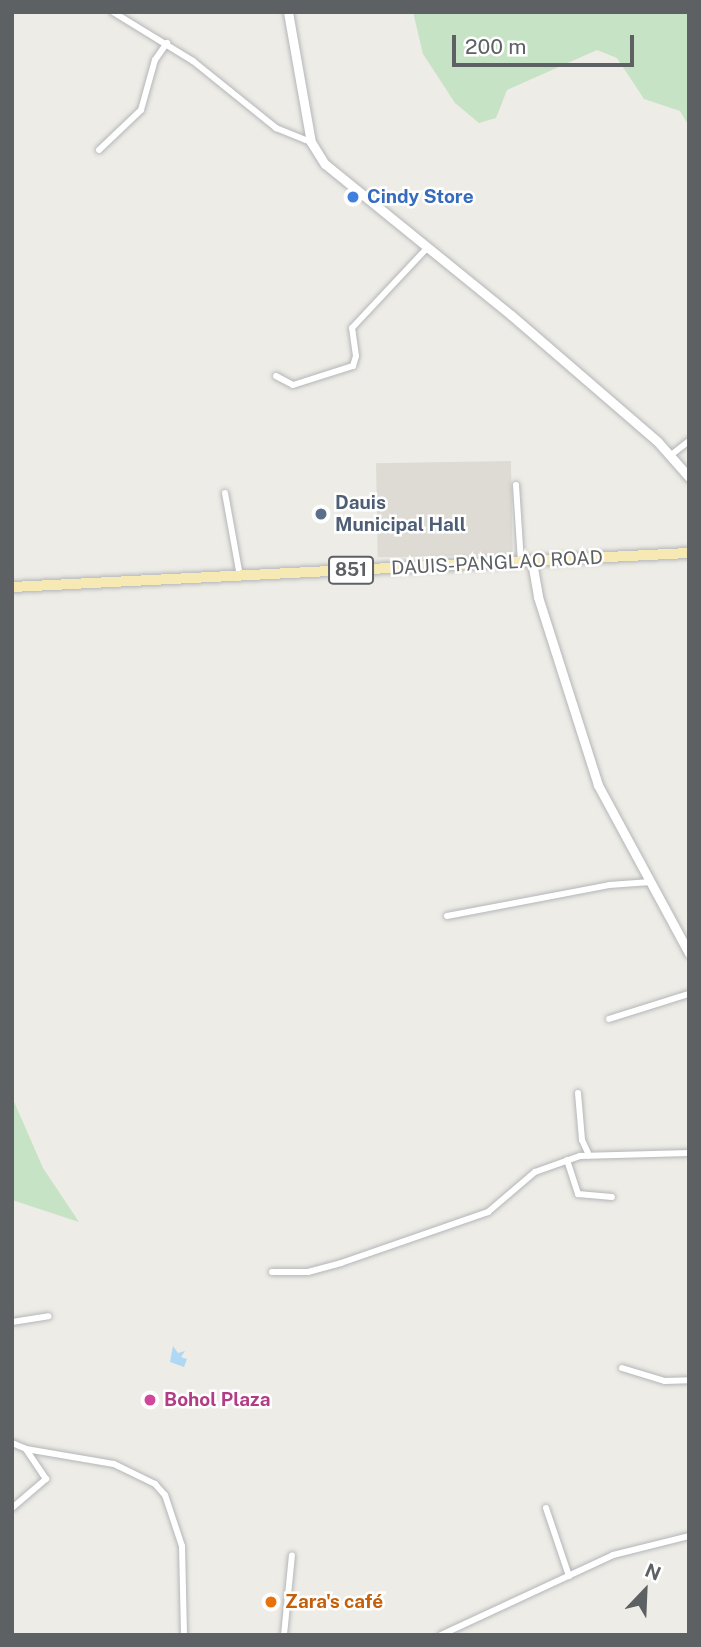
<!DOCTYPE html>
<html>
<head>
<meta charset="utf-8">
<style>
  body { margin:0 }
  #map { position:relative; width:701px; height:1647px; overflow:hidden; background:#eeece6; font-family:"Public Sans",sans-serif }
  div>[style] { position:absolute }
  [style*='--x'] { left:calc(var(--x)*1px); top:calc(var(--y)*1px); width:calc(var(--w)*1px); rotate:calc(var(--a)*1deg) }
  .education>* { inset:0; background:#dedbd4; transform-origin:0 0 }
  .green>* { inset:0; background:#c6e3c5 }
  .water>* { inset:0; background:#afd8f5 }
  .roads { filter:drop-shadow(0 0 2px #b3b6b9) drop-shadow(0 0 2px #b3b6b9) }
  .street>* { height:6px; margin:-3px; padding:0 3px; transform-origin:3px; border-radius:3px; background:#fff }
  .secondary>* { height:9px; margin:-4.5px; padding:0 4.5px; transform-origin:4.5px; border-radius:4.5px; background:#fff }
  .primary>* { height:10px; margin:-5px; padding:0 5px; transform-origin:5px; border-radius:5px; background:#f6e9b3 }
  .dots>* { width:19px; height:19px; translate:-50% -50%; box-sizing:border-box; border:4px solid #fff; border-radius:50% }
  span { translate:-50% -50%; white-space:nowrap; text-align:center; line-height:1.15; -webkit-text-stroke:5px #fff; paint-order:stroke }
  .shield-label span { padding:2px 5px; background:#fff; border:2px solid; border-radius:5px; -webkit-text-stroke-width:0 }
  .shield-label { font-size:18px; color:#5e6164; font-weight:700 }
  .shop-label { font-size:19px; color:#366cbe; font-weight:700 }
  .left { translate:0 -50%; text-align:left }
  .service-label { font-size:19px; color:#4e5e75; font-weight:700 }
  .street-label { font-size:19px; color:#5e6164 }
  .hotel-label { font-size:19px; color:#b23c85; font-weight:700 }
  .food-label { font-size:19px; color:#c56008; font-weight:700 }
  .frame { position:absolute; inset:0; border:14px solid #5e6164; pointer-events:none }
  .north { position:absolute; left:610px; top:1556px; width:70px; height:70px; -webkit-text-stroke:5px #fff; paint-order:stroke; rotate:23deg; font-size:19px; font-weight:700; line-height:28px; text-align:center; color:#5e6164 }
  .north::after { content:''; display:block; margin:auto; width:24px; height:32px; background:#5e6164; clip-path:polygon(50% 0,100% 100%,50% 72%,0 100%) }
  .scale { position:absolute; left:452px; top:35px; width:182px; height:32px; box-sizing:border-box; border:4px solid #5e6164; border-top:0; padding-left:9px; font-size:21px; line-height:24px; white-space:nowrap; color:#5e6164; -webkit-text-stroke:5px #fff; paint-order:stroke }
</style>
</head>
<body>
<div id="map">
  <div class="education">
    <div style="left:511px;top:461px;width:94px;height:135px;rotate:89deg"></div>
  </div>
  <div class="green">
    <div style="clip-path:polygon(413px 12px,689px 12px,689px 126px,680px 111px,644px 99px,617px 58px,597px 50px,507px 90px,496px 118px,479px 123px,455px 103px,423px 54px)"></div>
    <div style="clip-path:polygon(12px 1097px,43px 1168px,79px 1222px,12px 1200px)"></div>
  </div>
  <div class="water">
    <div style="clip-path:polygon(173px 1346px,178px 1353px,185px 1351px,181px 1357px,187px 1359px,184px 1367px,170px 1362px)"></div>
  </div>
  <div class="roads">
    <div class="street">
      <div style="--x:113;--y:12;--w:94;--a:31.5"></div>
      <div style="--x:193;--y:61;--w:107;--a:38.9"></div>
      <div style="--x:276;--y:128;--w:38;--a:22"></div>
      <div style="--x:99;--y:150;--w:58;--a:-43.6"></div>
      <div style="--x:141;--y:110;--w:52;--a:-74.4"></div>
      <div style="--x:155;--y:60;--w:21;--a:-55"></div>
      <div style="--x:276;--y:376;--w:19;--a:28"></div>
      <div style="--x:293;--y:385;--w:63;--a:-17.6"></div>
      <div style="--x:353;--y:366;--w:10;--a:-73"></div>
      <div style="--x:356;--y:356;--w:28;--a:-98"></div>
      <div style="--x:352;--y:328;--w:110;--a:-46.8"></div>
      <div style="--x:671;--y:455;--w:23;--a:-38"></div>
      <div style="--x:516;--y:485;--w:77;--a:86.3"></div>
      <div style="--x:225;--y:493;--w:84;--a:79.8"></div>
      <div style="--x:447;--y:916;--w:165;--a:-10.8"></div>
      <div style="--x:609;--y:885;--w:42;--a:-4.1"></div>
      <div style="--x:609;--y:1019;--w:84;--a:-17.4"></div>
      <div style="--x:578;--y:1093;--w:47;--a:85.1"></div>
      <div style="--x:582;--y:1140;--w:14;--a:65"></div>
      <div style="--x:567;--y:1160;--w:36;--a:72"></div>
      <div style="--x:578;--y:1194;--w:34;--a:5"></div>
      <div style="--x:272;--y:1272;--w:36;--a:0"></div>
      <div style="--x:308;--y:1272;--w:34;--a:-15"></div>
      <div style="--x:341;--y:1263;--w:156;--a:-19.1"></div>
      <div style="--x:488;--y:1212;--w:62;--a:-40.4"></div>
      <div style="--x:535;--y:1172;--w:48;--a:-19.6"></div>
      <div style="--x:580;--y:1156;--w:109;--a:-1.6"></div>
      <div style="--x:12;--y:1322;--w:37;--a:-9"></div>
      <div style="--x:622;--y:1368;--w:45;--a:16.8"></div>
      <div style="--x:665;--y:1381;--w:24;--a:-2"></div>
      <div style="--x:12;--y:1443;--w:15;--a:23"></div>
      <div style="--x:12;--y:1508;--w:45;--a:-40.5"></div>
      <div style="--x:46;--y:1479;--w:36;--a:-124"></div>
      <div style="--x:26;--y:1449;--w:89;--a:9.7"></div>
      <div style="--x:114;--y:1464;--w:46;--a:26"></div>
      <div style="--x:155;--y:1484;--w:15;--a:48"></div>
      <div style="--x:165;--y:1495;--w:54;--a:71.6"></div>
      <div style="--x:182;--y:1546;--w:89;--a:88.7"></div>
      <div style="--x:546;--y:1508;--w:72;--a:71.3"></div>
      <div style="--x:284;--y:1635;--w:80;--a:-84.3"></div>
      <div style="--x:441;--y:1635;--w:190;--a:-24.9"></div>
      <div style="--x:613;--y:1555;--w:78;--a:-14"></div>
    </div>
    <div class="secondary">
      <div style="--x:288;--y:12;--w:132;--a:80"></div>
      <div style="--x:311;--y:142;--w:26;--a:58"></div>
      <div style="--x:325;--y:164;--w:240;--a:39.1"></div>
      <div style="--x:511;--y:315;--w:194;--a:40.8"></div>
      <div style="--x:658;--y:442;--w:47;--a:48.5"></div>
      <div style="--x:532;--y:562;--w:36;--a:80"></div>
      <div style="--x:538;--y:597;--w:197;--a:72.3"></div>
      <div style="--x:598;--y:785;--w:191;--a:61.6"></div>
    </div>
    <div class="primary">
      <div style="--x:12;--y:587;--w:678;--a:-2.88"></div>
    </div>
  </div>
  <div class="dots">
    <div style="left:353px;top:197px;background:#3f7fe0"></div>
    <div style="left:321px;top:514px;background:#5c6f8a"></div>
    <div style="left:150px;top:1400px;background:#d1479c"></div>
    <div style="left:271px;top:1602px;background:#e8710a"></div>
  </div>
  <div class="shield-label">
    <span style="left:351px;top:570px">851</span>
  </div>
  <div class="shop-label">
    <span class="left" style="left:367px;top:197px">Cindy Store</span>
  </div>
  <div class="service-label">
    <span class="left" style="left:335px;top:514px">Dauis<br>Municipal Hall</span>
  </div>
  <div class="street-label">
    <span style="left:497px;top:563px;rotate:-3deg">DAUIS-PANGLAO ROAD</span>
  </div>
  <div class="hotel-label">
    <span class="left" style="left:164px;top:1400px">Bohol Plaza</span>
  </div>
  <div class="food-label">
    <span class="left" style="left:285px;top:1602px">Zara's café</span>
  </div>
  <div class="frame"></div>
  <div class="north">N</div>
  <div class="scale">200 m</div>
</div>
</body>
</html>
